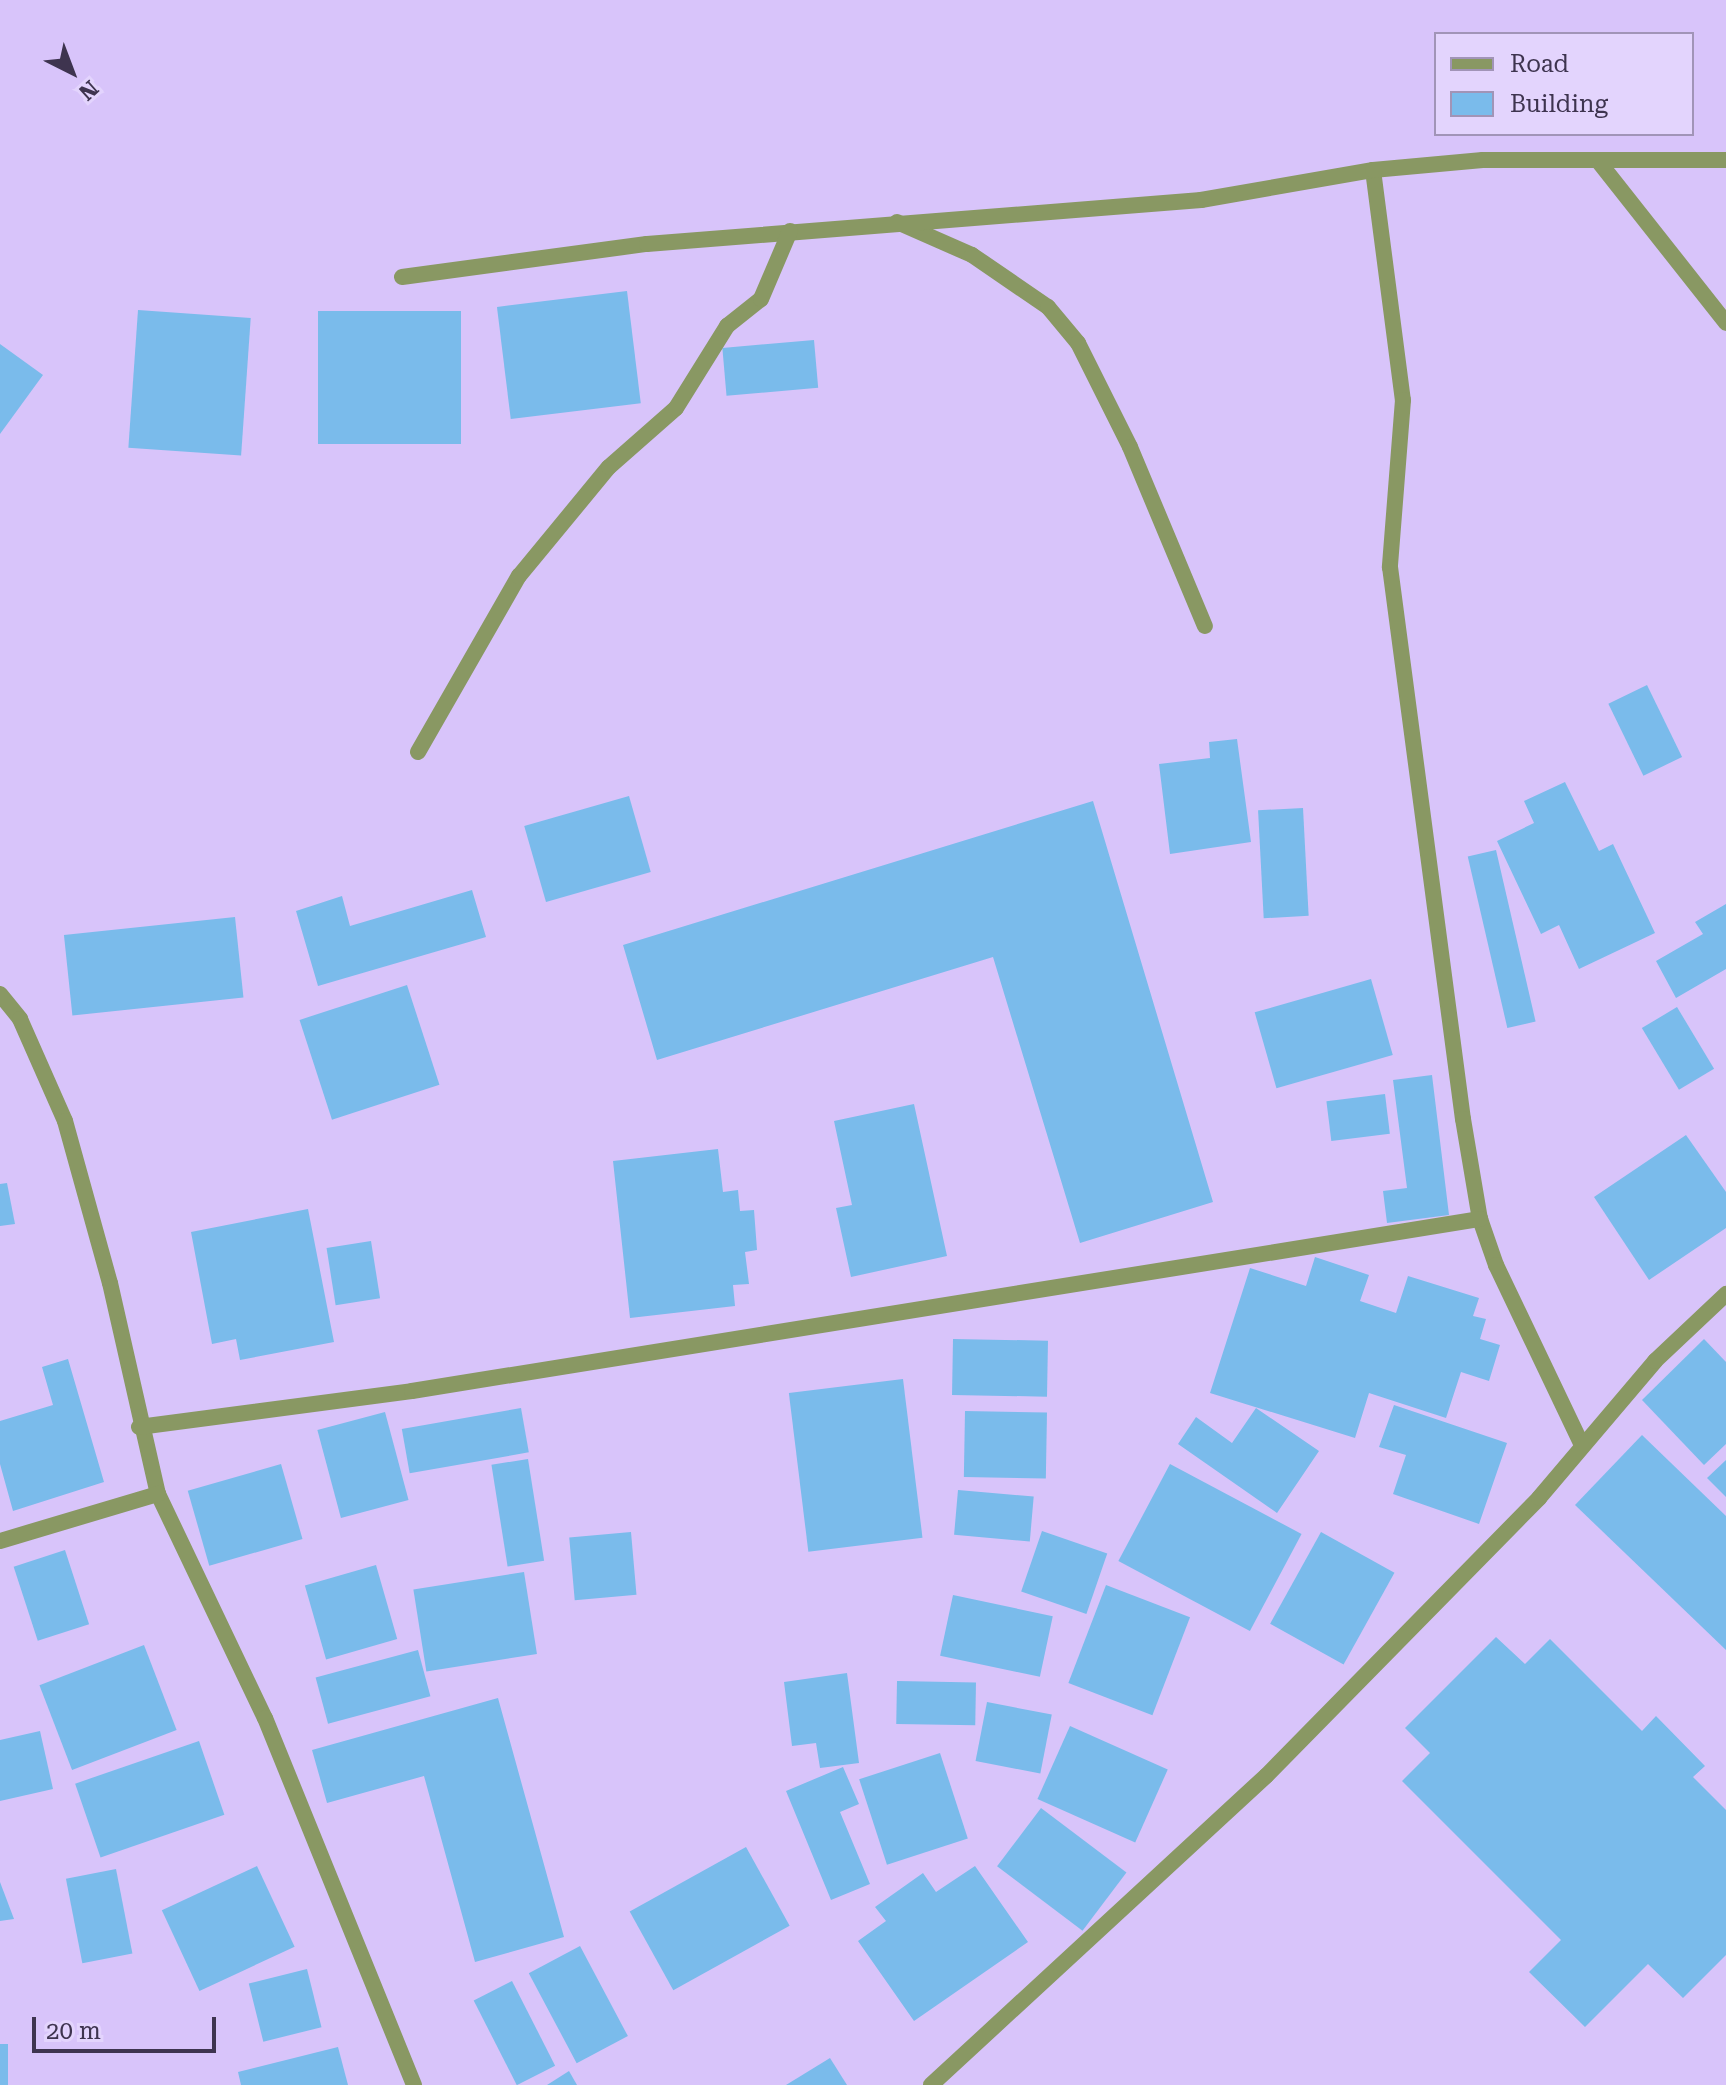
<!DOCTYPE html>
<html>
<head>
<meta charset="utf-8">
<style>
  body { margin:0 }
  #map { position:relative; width:1726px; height:2085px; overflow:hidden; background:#d8c4fa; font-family:"Roboto Serif",serif }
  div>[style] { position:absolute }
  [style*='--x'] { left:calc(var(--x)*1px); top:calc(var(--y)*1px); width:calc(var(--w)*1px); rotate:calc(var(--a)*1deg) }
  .building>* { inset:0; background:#7abbeb; transform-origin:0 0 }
  .street>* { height:16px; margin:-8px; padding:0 8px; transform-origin:8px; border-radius:8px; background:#899863 }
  span { translate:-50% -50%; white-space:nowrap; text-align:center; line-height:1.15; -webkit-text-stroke:6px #e3d4fd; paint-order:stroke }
  .legend { position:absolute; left:1434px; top:32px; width:260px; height:104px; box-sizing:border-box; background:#e3d4fd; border:2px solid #a194b7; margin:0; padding:10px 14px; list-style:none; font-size:24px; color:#3e344f }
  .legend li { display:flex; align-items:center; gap:16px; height:40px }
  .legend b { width:40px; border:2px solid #a194b7 }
  .north { position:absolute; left:32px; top:32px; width:80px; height:80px; -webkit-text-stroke:6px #e3d4fd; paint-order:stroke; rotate:138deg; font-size:22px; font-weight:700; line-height:32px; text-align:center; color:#3e344f }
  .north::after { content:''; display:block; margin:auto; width:28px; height:36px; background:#3e344f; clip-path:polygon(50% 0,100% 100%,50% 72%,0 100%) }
  .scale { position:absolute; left:32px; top:2017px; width:184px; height:36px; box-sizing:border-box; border:4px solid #3e344f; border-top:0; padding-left:10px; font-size:24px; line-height:28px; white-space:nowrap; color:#3e344f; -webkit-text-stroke:6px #e3d4fd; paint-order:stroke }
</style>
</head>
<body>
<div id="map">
  <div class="building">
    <div style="left:627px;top:291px;width:113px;height:131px;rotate:83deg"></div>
    <div style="left:138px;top:310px;width:113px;height:138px;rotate:4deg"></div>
    <div style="left:461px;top:311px;width:133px;height:143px;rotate:90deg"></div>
    <div style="left:814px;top:340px;width:48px;height:92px;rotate:85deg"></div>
    <div style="clip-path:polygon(0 344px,43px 375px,0 434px)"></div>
    <div style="left:1647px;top:685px;width:80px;height:43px;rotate:64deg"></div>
    <div style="clip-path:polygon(1237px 739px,1251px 842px,1170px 854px,1159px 764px,1210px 758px,1209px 742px)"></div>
    <div style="clip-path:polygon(1565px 782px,1599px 851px,1613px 844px,1655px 933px,1579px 969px,1559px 925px,1541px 934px,1497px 841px,1534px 823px,1524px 801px)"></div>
    <div style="left:629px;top:796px;width:79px;height:109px;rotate:74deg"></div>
    <div style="clip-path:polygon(1093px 801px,1213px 1202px,1080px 1243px,993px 957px,657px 1060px,623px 945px)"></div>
    <div style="left:1303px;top:808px;width:108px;height:45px;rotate:87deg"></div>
    <div style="left:1496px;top:850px;width:176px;height:29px;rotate:77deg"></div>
    <div style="clip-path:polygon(472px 890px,486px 937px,318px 986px,296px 911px,342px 896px,350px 926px)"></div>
    <div style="clip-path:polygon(1726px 904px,1726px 969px,1676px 998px,1656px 961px,1703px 934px,1695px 922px)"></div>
    <div style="left:235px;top:917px;width:81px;height:172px;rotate:84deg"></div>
    <div style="left:1371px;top:979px;width:79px;height:121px;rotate:74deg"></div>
    <div style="left:407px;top:985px;width:105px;height:113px;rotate:72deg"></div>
    <div style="left:1677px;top:1007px;width:72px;height:41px;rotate:59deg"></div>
    <div style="clip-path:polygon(1432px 1075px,1449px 1215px,1387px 1223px,1383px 1191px,1407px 1188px,1393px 1080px)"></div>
    <div style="left:1385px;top:1094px;width:40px;height:59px;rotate:83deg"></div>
    <div style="clip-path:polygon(914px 1104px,947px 1256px,851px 1277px,836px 1208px,852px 1205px,834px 1121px)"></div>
    <div style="clip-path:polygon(1686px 1135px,1726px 1192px,1726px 1228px,1649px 1280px,1594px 1197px)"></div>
    <div style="clip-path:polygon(718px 1149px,723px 1192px,738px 1190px,740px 1211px,754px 1210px,757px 1250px,745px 1252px,749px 1284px,733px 1285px,735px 1306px,630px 1318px,613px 1161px)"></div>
    <div style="clip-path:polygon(7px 1183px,15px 1224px,0 1226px,0 1184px)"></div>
    <div style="clip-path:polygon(308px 1209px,334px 1342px,240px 1360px,236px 1339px,212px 1344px,191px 1232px)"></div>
    <div style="left:371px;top:1241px;width:58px;height:45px;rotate:81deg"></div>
    <div style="clip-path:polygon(1315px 1257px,1369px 1275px,1360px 1301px,1396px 1313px,1408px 1276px,1479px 1298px,1473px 1316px,1486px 1319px,1480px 1339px,1500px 1345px,1489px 1381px,1461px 1372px,1446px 1418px,1369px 1393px,1355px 1438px,1210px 1393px,1250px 1268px,1306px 1286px)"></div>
    <div style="left:953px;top:1339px;width:95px;height:56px;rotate:1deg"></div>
    <div style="clip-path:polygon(1704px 1339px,1726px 1362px,1726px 1444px,1704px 1465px,1642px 1400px)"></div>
    <div style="clip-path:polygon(68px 1359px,104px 1482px,13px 1511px,0 1464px,0 1421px,53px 1405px,42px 1367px)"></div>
    <div style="left:903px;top:1379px;width:160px;height:115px;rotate:83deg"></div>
    <div style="clip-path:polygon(1394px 1405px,1507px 1443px,1479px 1524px,1393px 1494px,1406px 1455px,1379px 1447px)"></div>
    <div style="left:521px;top:1408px;width:45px;height:121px;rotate:80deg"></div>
    <div style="clip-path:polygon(1256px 1408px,1319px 1451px,1277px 1513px,1178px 1444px,1196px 1417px,1232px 1443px)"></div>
    <div style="left:965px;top:1411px;width:82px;height:66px;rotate:1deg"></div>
    <div style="left:385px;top:1412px;width:91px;height:70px;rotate:75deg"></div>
    <div style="clip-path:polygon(1642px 1435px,1726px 1516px,1726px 1650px,1575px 1505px)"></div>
    <div style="left:528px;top:1459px;width:103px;height:37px;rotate:81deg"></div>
    <div style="clip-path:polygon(1726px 1460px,1726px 1497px,1707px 1478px)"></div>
    <div style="left:281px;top:1464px;width:78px;height:97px;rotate:74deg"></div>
    <div style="left:1170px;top:1464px;width:149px;height:110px;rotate:28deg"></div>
    <div style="left:958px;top:1490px;width:76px;height:45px;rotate:5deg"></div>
    <div style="left:1042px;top:1531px;width:69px;height:64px;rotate:19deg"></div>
    <div style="left:631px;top:1532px;width:63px;height:62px;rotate:85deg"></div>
    <div style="left:1321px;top:1532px;width:84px;height:105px;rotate:29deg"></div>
    <div style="left:65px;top:1550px;width:78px;height:54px;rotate:72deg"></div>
    <div style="left:376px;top:1565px;width:77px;height:74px;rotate:74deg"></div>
    <div style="left:524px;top:1572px;width:83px;height:112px;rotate:81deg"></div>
    <div style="left:1106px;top:1585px;width:90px;height:105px;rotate:21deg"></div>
    <div style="left:953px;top:1595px;width:102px;height:62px;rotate:12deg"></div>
    <div style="clip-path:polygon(1496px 1637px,1525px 1664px,1550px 1639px,1642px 1731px,1656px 1716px,1705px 1766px,1693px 1777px,1726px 1810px,1726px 1955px,1683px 1998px,1648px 1964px,1585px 2027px,1529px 1972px,1561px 1940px,1402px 1781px,1430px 1753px,1405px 1728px)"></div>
    <div style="left:144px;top:1645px;width:91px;height:112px;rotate:69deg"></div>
    <div style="left:418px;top:1650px;width:48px;height:106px;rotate:75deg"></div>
    <div style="clip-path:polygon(847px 1673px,859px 1763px,820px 1768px,816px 1743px,792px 1746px,784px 1682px)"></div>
    <div style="left:897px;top:1681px;width:79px;height:43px;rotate:1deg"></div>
    <div style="clip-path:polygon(498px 1698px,564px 1937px,475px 1962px,424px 1776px,327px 1803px,312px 1750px)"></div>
    <div style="left:987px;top:1702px;width:66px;height:60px;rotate:11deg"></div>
    <div style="left:1070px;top:1726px;width:107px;height:80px;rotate:24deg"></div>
    <div style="clip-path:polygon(40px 1731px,53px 1789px,0 1801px,0 1740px)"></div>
    <div style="left:199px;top:1741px;width:78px;height:131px;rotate:71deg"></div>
    <div style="left:940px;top:1753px;width:90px;height:85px;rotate:72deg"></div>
    <div style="clip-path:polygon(843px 1767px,859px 1804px,840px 1812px,870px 1884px,831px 1900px,786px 1791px)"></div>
    <div style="left:1041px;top:1808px;width:107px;height:73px;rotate:37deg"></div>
    <div style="left:746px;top:1847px;width:90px;height:133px;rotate:61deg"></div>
    <div style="left:257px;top:1866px;width:89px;height:105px;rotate:65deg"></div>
    <div style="clip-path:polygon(975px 1866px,1028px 1942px,914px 2021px,858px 1941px,886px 1921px,875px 1907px,923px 1873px,936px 1892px)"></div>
    <div style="left:116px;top:1869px;width:86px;height:51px;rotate:79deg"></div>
    <div style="clip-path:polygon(0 1882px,14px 1919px,0 1921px)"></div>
    <div style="left:580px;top:1946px;width:102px;height:58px;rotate:62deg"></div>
    <div style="left:307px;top:1969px;width:60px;height:60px;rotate:76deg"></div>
    <div style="left:512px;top:1981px;width:95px;height:43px;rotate:63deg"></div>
    <div style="left:0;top:2044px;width:8px;height:41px"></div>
    <div style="clip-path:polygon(338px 2047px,348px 2085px,241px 2085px,238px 2072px)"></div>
    <div style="clip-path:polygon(830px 2058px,847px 2085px,786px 2085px)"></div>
    <div style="clip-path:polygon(569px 2071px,577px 2085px,547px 2085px)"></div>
  </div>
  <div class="street">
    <div style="--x:1599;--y:162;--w:205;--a:51.7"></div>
    <div style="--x:1373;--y:170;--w:232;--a:82.6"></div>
    <div style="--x:1403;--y:400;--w:168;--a:94.5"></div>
    <div style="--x:1390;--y:567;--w:557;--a:82.47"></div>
    <div style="--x:1463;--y:1119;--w:101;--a:80.4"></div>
    <div style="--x:1480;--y:1219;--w:49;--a:70.8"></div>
    <div style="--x:1496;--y:1265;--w:197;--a:64.5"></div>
    <div style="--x:897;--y:222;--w:82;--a:23.7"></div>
    <div style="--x:972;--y:255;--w:92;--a:34.4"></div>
    <div style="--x:1048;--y:307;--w:47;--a:50.2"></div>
    <div style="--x:1078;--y:343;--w:116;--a:63.4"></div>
    <div style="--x:1130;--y:447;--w:194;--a:67.3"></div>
    <div style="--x:402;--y:277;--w:247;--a:-7.7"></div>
    <div style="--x:647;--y:244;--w:556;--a:-4.54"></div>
    <div style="--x:1201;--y:200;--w:175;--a:-9.9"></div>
    <div style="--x:1373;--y:170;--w:110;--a:-5.2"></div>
    <div style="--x:1483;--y:160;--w:243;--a:0"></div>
    <div style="--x:418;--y:752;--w:203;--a:-60.2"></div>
    <div style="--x:519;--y:576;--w:141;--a:-50.5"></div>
    <div style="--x:609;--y:467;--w:89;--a:-41.4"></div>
    <div style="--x:676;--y:408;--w:97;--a:-58.1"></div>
    <div style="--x:727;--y:326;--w:43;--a:-38.5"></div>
    <div style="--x:761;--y:299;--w:74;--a:-66.9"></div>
    <div style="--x:0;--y:994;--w:32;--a:51"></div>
    <div style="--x:20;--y:1019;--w:111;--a:66.2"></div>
    <div style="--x:65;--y:1121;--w:168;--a:74.5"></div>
    <div style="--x:110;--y:1283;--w:216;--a:77.2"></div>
    <div style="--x:158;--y:1494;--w:248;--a:64.5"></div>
    <div style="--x:265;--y:1718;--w:396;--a:67.9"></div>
    <div style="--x:139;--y:1427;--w:275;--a:-7.5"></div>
    <div style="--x:412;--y:1391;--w:1082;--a:-9.15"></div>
    <div style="--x:0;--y:1541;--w:165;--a:-16.6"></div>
    <div style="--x:931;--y:2085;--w:456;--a:-42.7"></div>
    <div style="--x:1266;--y:1776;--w:390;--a:-45.5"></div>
    <div style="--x:1539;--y:1498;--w:180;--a:-49.7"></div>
    <div style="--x:1655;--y:1361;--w:98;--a:-43.3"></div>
  </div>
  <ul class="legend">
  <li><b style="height:10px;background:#899863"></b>Road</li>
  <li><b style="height:22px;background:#7abbeb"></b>Building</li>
  </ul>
  <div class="north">N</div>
  <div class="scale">20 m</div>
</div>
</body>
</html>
